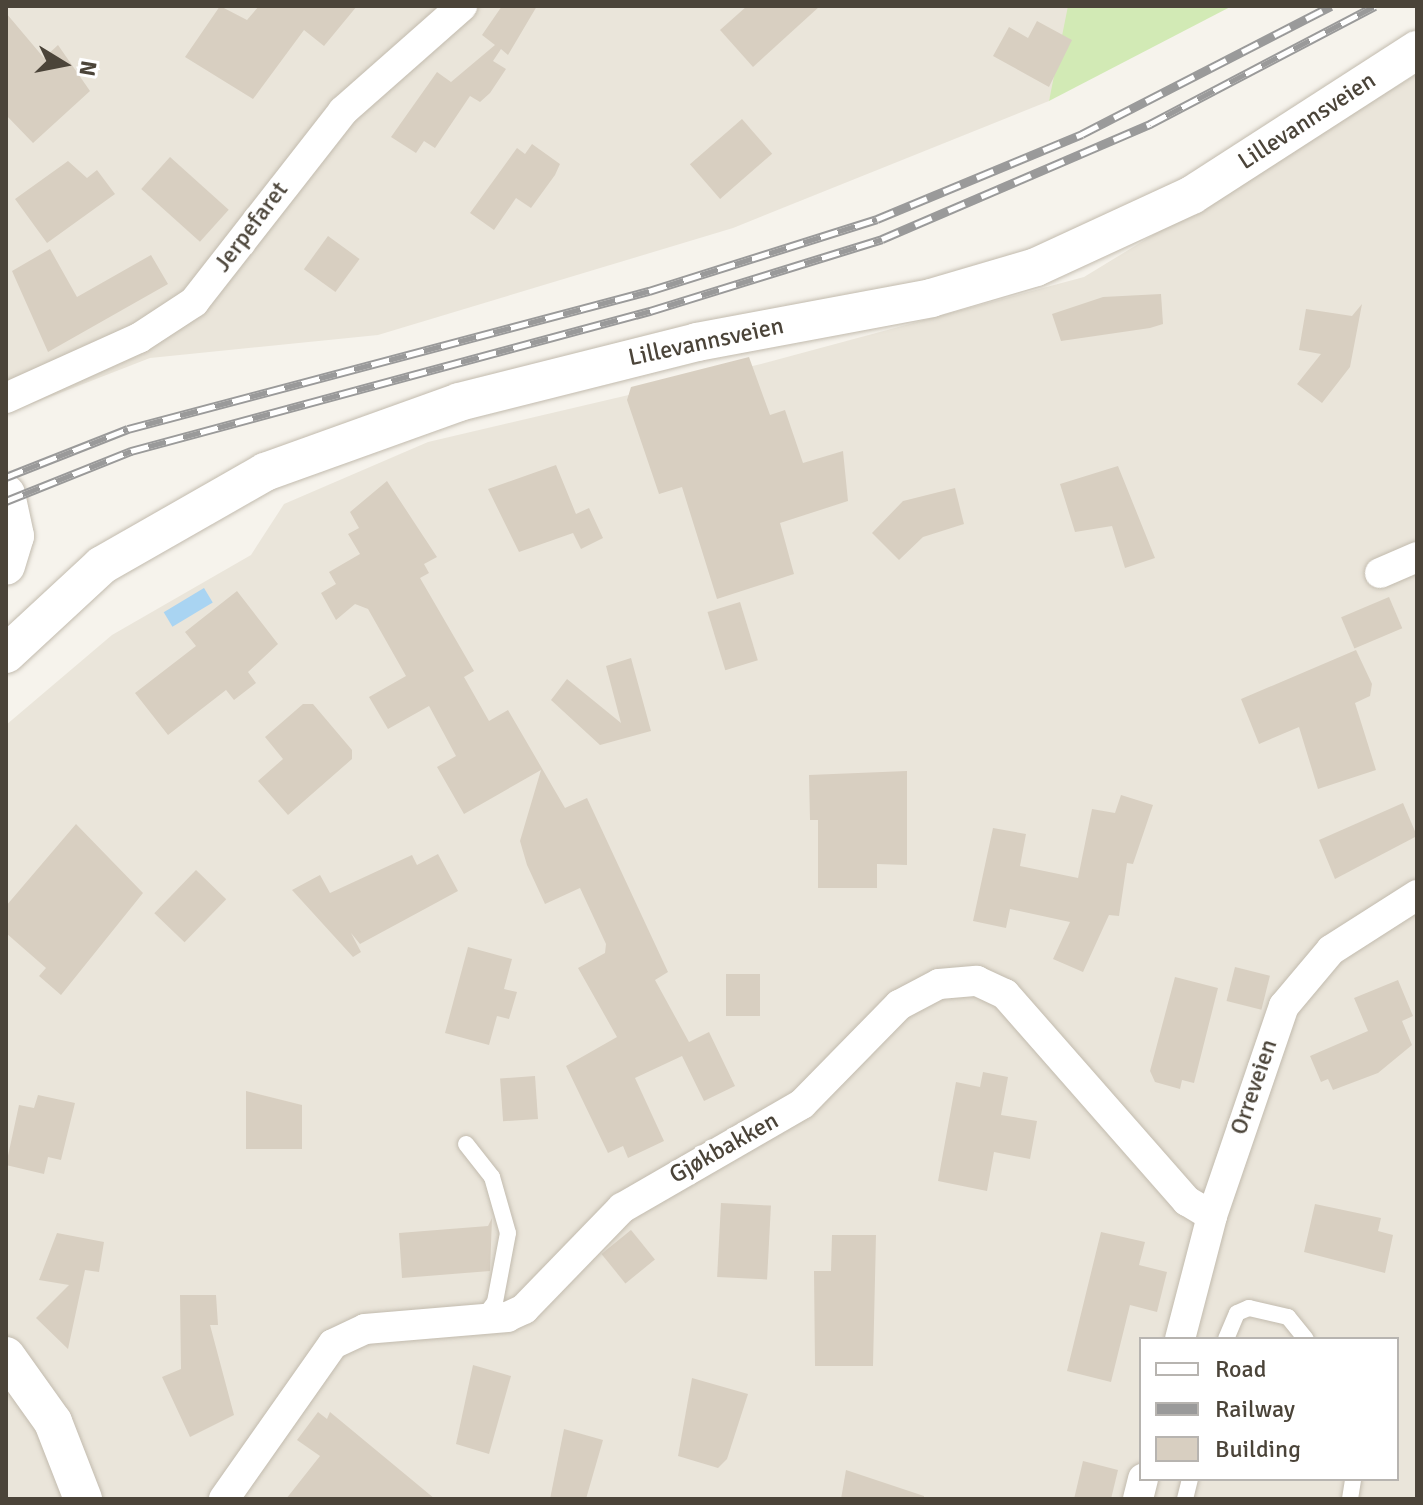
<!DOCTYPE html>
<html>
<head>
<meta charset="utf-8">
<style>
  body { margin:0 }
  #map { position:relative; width:1423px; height:1505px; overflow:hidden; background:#f6f3ec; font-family:Signika,sans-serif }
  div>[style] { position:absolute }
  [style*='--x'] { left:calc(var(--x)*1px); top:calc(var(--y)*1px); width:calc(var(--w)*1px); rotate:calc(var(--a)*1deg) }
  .residential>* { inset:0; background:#eae5da }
  .green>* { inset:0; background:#d2eab5 }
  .water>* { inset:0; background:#a9d4f2; transform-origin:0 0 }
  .building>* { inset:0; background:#d8cfc1; transform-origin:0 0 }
  .roads { filter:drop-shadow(0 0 2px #c2bbae) drop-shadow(0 0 2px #c2bbae) }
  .service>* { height:16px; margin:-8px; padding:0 8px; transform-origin:8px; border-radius:8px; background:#fff }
  .minor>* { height:30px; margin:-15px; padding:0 15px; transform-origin:15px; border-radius:15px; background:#fff }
  .tertiary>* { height:38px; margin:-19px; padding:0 19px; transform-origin:19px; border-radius:19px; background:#fff }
  .rail>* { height:9px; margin-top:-4.5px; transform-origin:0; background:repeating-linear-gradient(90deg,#fff 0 18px,#9a9a9a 0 36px); box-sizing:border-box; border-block:2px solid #9a9a9a }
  span { translate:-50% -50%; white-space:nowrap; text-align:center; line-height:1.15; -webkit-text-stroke:8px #fff; paint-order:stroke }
  .street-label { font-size:24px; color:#4b4439 }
  .frame { position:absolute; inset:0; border:8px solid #4b4439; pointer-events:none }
  .legend { position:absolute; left:1139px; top:1337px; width:260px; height:144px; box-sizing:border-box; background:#fff; border:2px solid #b7b4b0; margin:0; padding:10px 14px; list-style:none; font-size:24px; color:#4b4439 }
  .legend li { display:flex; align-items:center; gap:16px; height:40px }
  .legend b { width:40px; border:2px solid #b7b4b0 }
  .north { position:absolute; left:24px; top:24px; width:80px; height:80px; -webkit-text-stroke:6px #fff; paint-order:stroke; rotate:100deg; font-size:22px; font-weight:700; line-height:32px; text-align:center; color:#4b4439 }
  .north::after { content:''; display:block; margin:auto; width:28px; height:36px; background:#4b4439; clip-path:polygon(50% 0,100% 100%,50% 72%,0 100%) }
</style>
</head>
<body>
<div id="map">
  <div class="residential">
    <div style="clip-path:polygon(6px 6px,1068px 6px,1071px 16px,1049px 101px,733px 228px,378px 335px,150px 358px,6px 414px)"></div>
    <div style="clip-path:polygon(evenodd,1417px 74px,1417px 1499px,6px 1499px,6px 725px,112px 635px,251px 555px,284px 504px,428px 442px,761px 364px,1084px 277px,1417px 74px,1141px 1339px,1397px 1339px,1397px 1479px,1141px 1479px,1141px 1339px)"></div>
  </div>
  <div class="green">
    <div style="clip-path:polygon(1068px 6px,1232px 6px,1049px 101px)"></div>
  </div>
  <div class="water">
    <div style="left:204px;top:588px;width:17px;height:47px;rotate:59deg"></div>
  </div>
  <div class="building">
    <div style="clip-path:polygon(220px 6px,247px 20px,259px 6px,357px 6px,324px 46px,304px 30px,253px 99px,185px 57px)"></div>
    <div style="clip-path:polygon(502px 6px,537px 6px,508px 55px,501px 49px,493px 61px,506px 69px,490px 93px,480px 102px,470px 96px,435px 148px,424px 141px,416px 153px,391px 137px,437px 72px,451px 82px,495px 45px,482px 35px)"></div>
    <div style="clip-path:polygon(747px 6px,820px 6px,753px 67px,720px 30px)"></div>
    <div style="clip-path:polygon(6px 13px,44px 58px,58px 45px,90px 91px,33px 143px,6px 115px)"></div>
    <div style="clip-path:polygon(1037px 21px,1072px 40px,1049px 87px,993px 56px,1009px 27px,1028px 38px)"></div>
    <div style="left:742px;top:119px;width:46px;height:69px;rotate:49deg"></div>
    <div style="clip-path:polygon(532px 144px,560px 164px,555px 175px,531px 208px,516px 198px,494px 230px,470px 213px,517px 148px,525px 154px)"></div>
    <div style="left:170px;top:157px;width:79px;height:43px;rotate:42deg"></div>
    <div style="clip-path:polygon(68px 161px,87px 178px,97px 170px,115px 194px,47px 243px,15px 199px)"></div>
    <div style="left:328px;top:236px;width:39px;height:41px;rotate:36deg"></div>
    <div style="clip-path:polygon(50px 249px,77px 297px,151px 255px,168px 284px,48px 352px,12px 271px)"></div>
    <div style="clip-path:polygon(1161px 294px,1163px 324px,1150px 328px,1061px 341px,1052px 314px,1103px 297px)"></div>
    <div style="clip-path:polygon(1362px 304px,1350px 367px,1322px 403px,1297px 384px,1321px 354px,1299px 350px,1306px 309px,1352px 316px)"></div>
    <div style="clip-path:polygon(749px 357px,770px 415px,785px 410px,803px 463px,843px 451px,848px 501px,780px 523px,794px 574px,717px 599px,682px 487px,659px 494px,627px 400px,631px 387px)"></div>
    <div style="clip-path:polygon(556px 465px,576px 514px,589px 508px,603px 538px,581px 549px,573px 533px,519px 552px,488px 489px)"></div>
    <div style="clip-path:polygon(1118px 466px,1155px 558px,1125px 568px,1112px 526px,1075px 532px,1060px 484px)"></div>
    <div style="clip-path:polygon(387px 481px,437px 557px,424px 564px,429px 573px,420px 578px,474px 671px,464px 677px,489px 721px,508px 710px,565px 808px,587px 798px,668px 972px,655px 980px,689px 1042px,709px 1032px,735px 1086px,704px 1101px,682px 1056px,635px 1078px,664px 1141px,628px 1158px,623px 1146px,608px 1153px,566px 1066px,617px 1037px,578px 968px,605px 953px,606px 944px,580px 888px,545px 904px,527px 865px,520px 841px,541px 770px,464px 814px,437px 767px,456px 756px,429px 706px,388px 729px,369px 697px,406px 676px,368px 609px,355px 604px,336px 620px,321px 593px,336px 584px,329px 572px,360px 554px,348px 534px,359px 528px,350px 512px)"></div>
    <div style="clip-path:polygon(955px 488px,964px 524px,923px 537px,899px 560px,872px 533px,903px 501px)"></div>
    <div style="clip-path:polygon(237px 591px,278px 644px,248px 672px,256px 683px,234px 700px,226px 690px,168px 735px,135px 693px,196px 646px,185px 632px)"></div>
    <div style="left:1389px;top:597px;width:34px;height:52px;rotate:67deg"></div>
    <div style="left:740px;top:602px;width:61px;height:34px;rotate:73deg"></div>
    <div style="clip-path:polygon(1356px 650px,1372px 684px,1370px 696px,1355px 703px,1376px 770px,1318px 789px,1299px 727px,1259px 744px,1241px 699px)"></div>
    <div style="clip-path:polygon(631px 658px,651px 731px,600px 745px,551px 700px,567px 679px,621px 723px,606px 666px)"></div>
    <div style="clip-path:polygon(303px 704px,313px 704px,352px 750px,352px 759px,288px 815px,258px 781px,283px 759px,265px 737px)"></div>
    <div style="clip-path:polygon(907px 771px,907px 865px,877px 864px,877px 888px,818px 888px,818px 820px,810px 820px,809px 775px)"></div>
    <div style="clip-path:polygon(1121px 795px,1153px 805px,1133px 864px,1127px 863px,1119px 916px,1109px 915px,1083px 972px,1053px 959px,1070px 922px,1010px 909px,1006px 928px,973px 921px,993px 828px,1026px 834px,1020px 866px,1078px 878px,1092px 809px,1115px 813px)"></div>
    <div style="clip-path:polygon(1403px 803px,1417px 836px,1335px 879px,1319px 840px)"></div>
    <div style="clip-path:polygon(76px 824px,143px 893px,61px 995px,39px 976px,46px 968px,6px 933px,6px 906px)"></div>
    <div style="clip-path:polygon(438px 854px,458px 891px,360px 944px,351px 933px,361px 952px,353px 957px,292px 890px,320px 875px,330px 893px,412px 855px,417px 865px)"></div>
    <div style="left:196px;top:870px;width:42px;height:60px;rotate:44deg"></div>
    <div style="clip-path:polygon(468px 947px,512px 959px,504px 989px,517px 992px,509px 1019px,497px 1016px,489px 1045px,445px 1033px)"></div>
    <div style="left:1235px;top:967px;width:36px;height:35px;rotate:14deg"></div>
    <div style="left:760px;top:974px;width:42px;height:34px;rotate:90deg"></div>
    <div style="clip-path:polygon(1175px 977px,1218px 988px,1194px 1083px,1182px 1080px,1180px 1089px,1155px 1082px,1150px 1071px)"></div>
    <div style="clip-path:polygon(1398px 980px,1413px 1016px,1402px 1021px,1412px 1045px,1378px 1073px,1333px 1090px,1328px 1079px,1321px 1082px,1310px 1056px,1368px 1031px,1354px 998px)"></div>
    <div style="clip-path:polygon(983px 1072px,1008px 1077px,1001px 1115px,1037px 1121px,1030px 1159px,994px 1152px,987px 1191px,938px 1181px,956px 1082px,980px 1087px)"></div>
    <div style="left:535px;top:1076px;width:43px;height:35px;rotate:86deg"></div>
    <div style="clip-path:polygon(246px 1091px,302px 1105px,302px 1149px,246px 1149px)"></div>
    <div style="clip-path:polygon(38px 1095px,75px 1103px,61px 1160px,48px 1157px,44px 1174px,6px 1165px,19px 1105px,34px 1108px)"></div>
    <div style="left:721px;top:1203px;width:50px;height:74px;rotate:3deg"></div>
    <div style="clip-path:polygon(1315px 1204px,1381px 1218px,1378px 1231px,1393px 1235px,1385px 1273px,1304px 1252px)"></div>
    <div style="clip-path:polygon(492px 1218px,490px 1271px,402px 1278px,399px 1233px,488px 1226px)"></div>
    <div style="left:631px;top:1230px;width:38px;height:38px;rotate:51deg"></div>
    <div style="clip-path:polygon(1101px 1232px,1145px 1242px,1139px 1265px,1167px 1272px,1157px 1312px,1130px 1305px,1111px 1382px,1067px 1371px)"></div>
    <div style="clip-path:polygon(57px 1233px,104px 1242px,99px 1272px,85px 1270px,68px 1349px,36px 1318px,69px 1285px,39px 1280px)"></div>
    <div style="clip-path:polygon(832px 1235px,876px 1235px,873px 1366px,815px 1366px,814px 1271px,831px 1271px)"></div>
    <div style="clip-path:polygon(180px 1295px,216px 1295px,218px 1325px,210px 1325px,234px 1415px,190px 1437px,162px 1377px,181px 1369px)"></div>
    <div style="clip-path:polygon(473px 1365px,511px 1376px,489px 1454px,456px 1444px)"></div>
    <div style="clip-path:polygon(692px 1378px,748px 1394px,727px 1459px,718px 1468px,678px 1456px)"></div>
    <div style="clip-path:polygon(318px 1412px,327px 1419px,330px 1412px,435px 1499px,286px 1499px,320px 1456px,297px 1440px)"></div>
    <div style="clip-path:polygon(564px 1429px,603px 1440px,586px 1499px,550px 1499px)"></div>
    <div style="clip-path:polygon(1083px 1461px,1118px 1470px,1111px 1499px,1074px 1499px)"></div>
    <div style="clip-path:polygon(846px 1470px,924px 1496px,924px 1499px,841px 1499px)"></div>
  </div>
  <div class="roads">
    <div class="service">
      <div style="--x:466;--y:1144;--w:42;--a:51.8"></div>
      <div style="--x:492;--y:1177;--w:58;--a:74.1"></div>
      <div style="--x:508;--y:1233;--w:70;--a:100.7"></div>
      <div style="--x:495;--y:1302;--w:20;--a:127"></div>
      <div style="--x:1226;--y:1339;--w:28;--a:-67"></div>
      <div style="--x:1237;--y:1313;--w:13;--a:-23"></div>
      <div style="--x:1249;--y:1308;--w:40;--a:13"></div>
      <div style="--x:1288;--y:1317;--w:28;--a:51"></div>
      <div style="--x:1185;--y:1499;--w:21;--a:-76"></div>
      <div style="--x:1350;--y:1499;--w:20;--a:-81"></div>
    </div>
    <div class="minor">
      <div style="--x:6;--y:398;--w:146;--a:-24.3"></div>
      <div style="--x:139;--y:338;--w:66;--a:-33.2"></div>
      <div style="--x:194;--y:302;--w:242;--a:-52"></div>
      <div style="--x:343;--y:111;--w:159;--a:-41.4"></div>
      <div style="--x:1380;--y:573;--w:40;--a:-23.4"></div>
      <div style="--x:1180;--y:1339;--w:127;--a:-75.4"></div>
      <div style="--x:1212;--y:1216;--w:222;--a:-71.1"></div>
      <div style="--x:1284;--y:1006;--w:73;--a:-50"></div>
      <div style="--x:1331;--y:950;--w:102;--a:-32.6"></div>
      <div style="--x:224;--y:1499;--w:189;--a:-54.9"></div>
      <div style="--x:333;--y:1344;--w:35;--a:-25"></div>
      <div style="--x:365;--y:1329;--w:143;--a:-4.8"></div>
      <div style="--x:507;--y:1317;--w:19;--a:-25"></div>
      <div style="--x:524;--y:1309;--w:141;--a:-45.9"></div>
      <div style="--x:622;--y:1208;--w:208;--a:-30"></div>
      <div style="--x:802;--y:1104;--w:139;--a:-45.6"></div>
      <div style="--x:899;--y:1005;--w:45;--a:-27.7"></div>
      <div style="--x:939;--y:984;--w:38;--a:-5"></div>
      <div style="--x:977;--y:981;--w:31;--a:25"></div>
      <div style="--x:1005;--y:994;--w:276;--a:48.7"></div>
      <div style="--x:1187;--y:1201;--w:29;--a:31"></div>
      <div style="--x:1138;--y:1499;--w:21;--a:-76"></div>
    </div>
    <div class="tertiary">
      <div style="--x:6;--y:494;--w:43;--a:77.9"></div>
      <div style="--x:15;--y:536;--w:31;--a:107"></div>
      <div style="--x:6;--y:654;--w:131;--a:-42.8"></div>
      <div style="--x:102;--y:565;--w:188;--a:-29.7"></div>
      <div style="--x:265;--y:472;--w:206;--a:-19.8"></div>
      <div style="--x:459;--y:402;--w:245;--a:-14.1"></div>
      <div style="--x:697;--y:342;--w:238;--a:-10.6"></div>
      <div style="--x:931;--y:298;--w:109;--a:-16.4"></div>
      <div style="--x:1036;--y:267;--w:172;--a:-24.8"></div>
      <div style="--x:1192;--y:195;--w:268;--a:-32.8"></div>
      <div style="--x:6;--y:1356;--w:81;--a:54.5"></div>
      <div style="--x:53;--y:1422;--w:83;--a:68.7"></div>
    </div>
  </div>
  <div class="rail">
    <div style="--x:6;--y:477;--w:131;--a:-21.5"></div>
    <div style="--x:128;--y:429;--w:539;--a:-14.84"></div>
    <div style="--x:649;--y:291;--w:239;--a:-17.5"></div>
    <div style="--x:877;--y:219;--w:222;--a:-22.5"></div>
    <div style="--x:1082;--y:134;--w:280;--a:-27.2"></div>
    <div style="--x:6;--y:501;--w:135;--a:-21.8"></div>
    <div style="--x:131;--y:451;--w:538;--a:-15.1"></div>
    <div style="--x:650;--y:311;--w:243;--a:-17.2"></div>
    <div style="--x:882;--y:239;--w:292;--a:-23.2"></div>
    <div style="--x:1150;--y:124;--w:254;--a:-27.7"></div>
  </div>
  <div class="street-label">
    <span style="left:1307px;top:121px;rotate:-33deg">Lillevannsveien</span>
    <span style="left:251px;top:227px;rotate:-53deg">Jerpefaret</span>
    <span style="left:706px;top:342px;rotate:-12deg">Lillevannsveien</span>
    <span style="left:1254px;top:1087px;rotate:-71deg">Orreveien</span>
    <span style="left:724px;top:1148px;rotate:-29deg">Gjøkbakken</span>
  </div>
  <div class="frame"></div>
  <ul class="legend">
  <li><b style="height:10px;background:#fff"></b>Road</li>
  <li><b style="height:10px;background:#9a9a9a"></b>Railway</li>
  <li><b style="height:22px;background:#d8cfc1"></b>Building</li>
  </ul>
  <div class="north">N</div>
</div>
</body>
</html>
